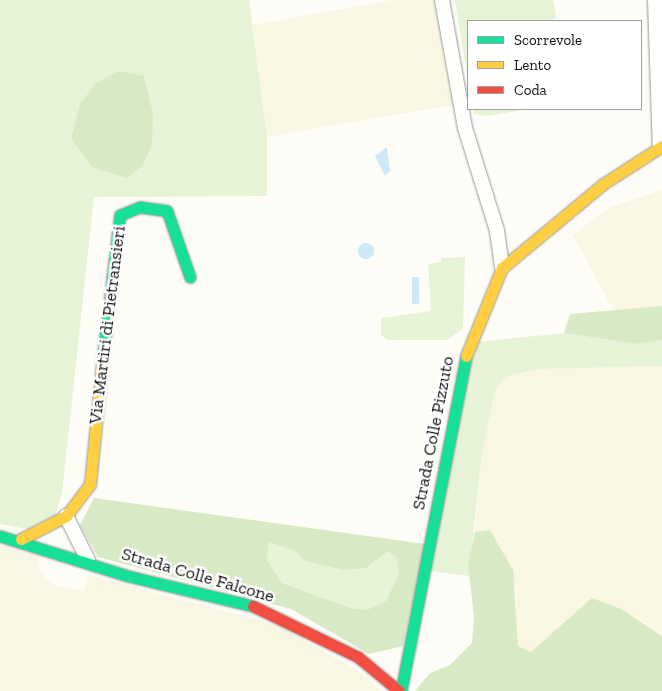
<!DOCTYPE html>
<html>
<head>
<meta charset="utf-8">
<style>
  body { margin:0 }
  #map { position:relative; width:662px; height:691px; overflow:hidden; background:#fdfcf7; font-family:"Zilla Slab",serif }
  div>[style] { position:absolute }
  [style*='--x'] { left:calc(var(--x)*1px); top:calc(var(--y)*1px); width:calc(var(--w)*1px); rotate:calc(var(--a)*1deg) }
  .farmland>* { inset:0; background:#f9f7e4 }
  .green>* { inset:0; background:#e7f3d7 }
  .forest>* { inset:0; background:#d8eac5 }
  .water>* { inset:0; background:#cde8f7; transform-origin:0 0 }
  .round { border-radius:50% }
  .roads { filter:drop-shadow(0 0 1px #979795) drop-shadow(0 0 1px #979795) }
  .street>* { height:14px; margin:-7px; padding:0 7px; transform-origin:7px; border-radius:7px; background:#fffffe }
  .fast>* { height:11px; margin:-5.5px; padding:0 5.5px; transform-origin:5.5px; border-radius:5.5px; background:#16e098 }
  .slow>* { height:11px; margin:-5.5px; padding:0 5.5px; transform-origin:5.5px; border-radius:5.5px; background:#ffcf43 }
  .jam>* { height:11px; margin:-5.5px; padding:0 5.5px; transform-origin:5.5px; border-radius:5.5px; background:#f24e42 }
  span { translate:-50% -50%; white-space:nowrap; text-align:center; line-height:1.15; -webkit-text-stroke:5px #fff; paint-order:stroke }
  .street-label { font-size:18px; color:#111 }
  .legend { position:absolute; left:467px; top:20px; width:175px; height:90px; box-sizing:border-box; background:#fff; border:1px solid #a0a0a0; margin:0; padding:6px 9px; list-style:none; font-size:15px; color:#111 }
  .legend li { display:flex; align-items:center; gap:10px; height:25px }
  .legend b { width:25px; border:1px solid #a0a0a0 }
</style>
</head>
<body>
<div id="map">
  <div class="farmland">
    <div style="clip-path:polygon(392px 0,435px 0,453px 105px,267px 137px,253px 25px)"></div>
    <div style="clip-path:polygon(662px 190px,662px 306px,614px 312px,573px 235px,608px 208px)"></div>
    <div style="clip-path:polygon(662px 366px,662px 636px,645px 623px,573px 614px,558px 633px,531px 652px,518px 646px,514px 622px,517px 589px,490px 530px,475px 532px,482px 452px,496px 388px,507px 376px,538px 369px)"></div>
    <div style="clip-path:polygon(0 546px,40px 556px,38px 569px,53px 585px,84px 591px,89px 575px,280px 626px,370px 678px,380px 691px,0 691px)"></div>
  </div>
  <div class="green">
    <div style="clip-path:polygon(0 0,249px 0,267px 137px,267px 196px,94px 197px,62px 493px,55px 516px,27px 529px,0 524px)"></div>
    <div style="clip-path:polygon(455px 0,553px 0,556px 17px,552px 21px,468px 21px,468px 82px)"></div>
    <div style="clip-path:polygon(473px 109px,531px 109px,486px 116px,474px 114px)"></div>
    <div style="clip-path:polygon(465px 257px,463px 329px,447px 340px,387px 340px,381px 335px,381px 318px,431px 311px,428px 264px,441px 262px,441px 258px)"></div>
    <div style="clip-path:polygon(564px 333px,636px 344px,662px 340px,662px 366px,538px 369px,507px 376px,496px 388px,482px 452px,469px 576px,424px 570px,476px 342px)"></div>
    <div style="clip-path:polygon(269px 541px,295px 551px,305px 561px,366px 568px,388px 551px,396px 557px,399px 572px,386px 601px,365px 610px,351px 608px,282px 583px,267px 560px)"></div>
  </div>
  <div class="forest">
    <div style="clip-path:polygon(118px 71px,144px 76px,153px 114px,152px 144px,143px 165px,127px 178px,93px 168px,71px 139px,80px 104px,95px 84px)"></div>
    <div style="clip-path:polygon(662px 306px,662px 340px,636px 344px,564px 333px,570px 314px)"></div>
    <div style="clip-path:polygon(evenodd,94px 498px,425px 544px,403px 646px,369px 654px,291px 609px,98px 557px,80px 525px,94px 498px,269px 542px,295px 551px,305px 561px,344px 570px,366px 568px,388px 551px,396px 557px,399px 572px,386px 601px,366px 610px,351px 608px,282px 583px,267px 560px,269px 542px)"></div>
    <div style="clip-path:polygon(490px 530px,513px 570px,518px 646px,531px 652px,592px 598px,621px 609px,662px 636px,662px 691px,415px 691px,430px 673px,450px 665px,472px 643px,474px 616px,468px 565px,475px 532px)"></div>
  </div>
  <div class="water">
    <div style="clip-path:polygon(387px 147px,390px 171px,385px 176px,375px 156px)"></div>
    <div class="round" style="left:358px;top:243px;width:16px;height:16px"></div>
    <div style="left:419px;top:277px;width:27px;height:7px;rotate:90deg"></div>
  </div>
  <div class="roads">
    <div class="street">
      <div style="--x:442;--y:0;--w:130;--a:79.8"></div>
      <div style="--x:465;--y:128;--w:108;--a:72.7"></div>
      <div style="--x:497;--y:231;--w:37;--a:82"></div>
      <div style="--x:655;--y:0;--w:147;--a:88.1"></div>
      <div style="--x:66;--y:516;--w:49;--a:63.4"></div>
    </div>
    <div class="fast">
      <div style="--x:102;--y:363;--w:149;--a:-83.1"></div>
      <div style="--x:120;--y:215;--w:22;--a:-22"></div>
      <div style="--x:140;--y:207;--w:27;--a:8"></div>
      <div style="--x:167;--y:211;--w:70;--a:70.8"></div>
      <div style="--x:0;--y:536;--w:134;--a:17.4"></div>
      <div style="--x:128;--y:576;--w:129;--a:13.5"></div>
      <div style="--x:401;--y:691;--w:341;--a:-79"></div>
    </div>
    <div class="slow">
      <div style="--x:466;--y:356;--w:95;--a:-67.8"></div>
      <div style="--x:502;--y:268;--w:131;--a:-39.7"></div>
      <div style="--x:603;--y:184;--w:70;--a:-32.8"></div>
      <div style="--x:21;--y:539;--w:51;--a:-27.1"></div>
      <div style="--x:66;--y:516;--w:40;--a:-53"></div>
      <div style="--x:90;--y:484;--w:122;--a:-84.3"></div>
    </div>
    <div class="jam">
      <div style="--x:253;--y:606;--w:117;--a:25.9"></div>
      <div style="--x:358;--y:657;--w:53;--a:39.7"></div>
    </div>
  </div>
  <div class="street-label">
    <span style="left:107px;top:325px;rotate:-83deg">Via Martiri di Pietransieri</span>
    <span style="left:433px;top:433px;rotate:-79deg">Strada Colle Pizzuto</span>
    <span style="left:198px;top:575px;rotate:16deg">Strada Colle Falcone</span>
  </div>
  <ul class="legend">
  <li><b style="height:6px;background:#16e098"></b>Scorrevole</li>
  <li><b style="height:6px;background:#ffcf43"></b>Lento</li>
  <li><b style="height:6px;background:#f24e42"></b>Coda</li>
  </ul>
</div>
</body>
</html>
